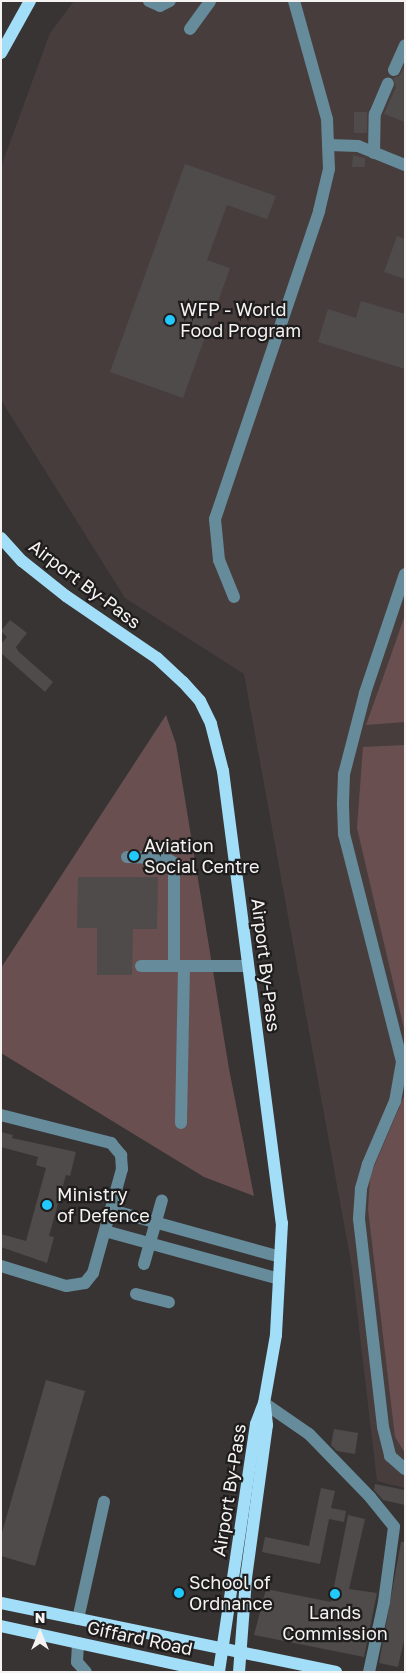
<!DOCTYPE html>
<html>
<head>
<meta charset="utf-8">
<style>
  body { margin:0 }
  #map { position:relative; width:406px; height:1673px; overflow:hidden; background:#383434; font-family:"Golos Text",sans-serif }
  div>[style] { position:absolute }
  [style*='--x'] { left:calc(var(--x)*1px); top:calc(var(--y)*1px); width:calc(var(--w)*1px); rotate:calc(var(--a)*1deg) }
  .built>* { inset:0; background:#483d3d }
  .green>* { inset:0; background:#694f50 }
  .building>* { inset:0; background:#4f4b4b; transform-origin:0 0 }
  .minor>* { height:12px; margin:-6px; padding:0 6px; transform-origin:6px; border-radius:6px; background:#668b9a }
  .major>* { height:12px; margin:-6px; padding:0 6px; transform-origin:6px; border-radius:6px; background:#a2def8 }
  .dots>* { width:14px; height:14px; translate:-50% -50%; box-sizing:border-box; border:2px solid #1e1c1c; border-radius:50% }
  span { translate:-50% -50%; white-space:nowrap; text-align:center; line-height:1.15; -webkit-text-stroke:4.5px #1e1c1c; paint-order:stroke }
  .poi-label { font-size:18px; color:#f5f2f2 }
  .left { translate:0 -50%; text-align:left }
  .street-label { font-size:18px; color:#f5f2f2 }
  .frame { position:absolute; inset:0; border:2px solid #f5f2f2; pointer-events:none }
  .north { position:absolute; left:15px; top:1608px; width:50px; height:50px; -webkit-text-stroke:4px #1e1c1c; paint-order:stroke; rotate:0deg; font-size:14px; font-weight:700; line-height:20px; text-align:center; color:#f5f2f2 }
  .north::after { content:''; display:block; margin:auto; width:18px; height:22px; background:#f5f2f2; clip-path:polygon(50% 0,100% 100%,50% 72%,0 100%) }
</style>
</head>
<body>
<div id="map">
  <div class="built">
    <div style="clip-path:polygon(74px 1px,405px 1px,405px 1488px,377px 1481px,352px 1268px,244px 674px,125px 598px,1px 400px,1px 167px,50px 33px)"></div>
  </div>
  <div class="green">
    <div style="clip-path:polygon(405px 615px,405px 722px,366px 725px,385px 672px)"></div>
    <div style="clip-path:polygon(166px 715px,176px 744px,229px 1069px,254px 1196px,204px 1177px,1px 1053px,1px 968px)"></div>
    <div style="clip-path:polygon(405px 745px,405px 1033px,357px 828px,363px 747px)"></div>
    <div style="clip-path:polygon(405px 1094px,405px 1453px,395px 1437px,368px 1209px,370px 1176px)"></div>
  </div>
  <div class="building">
    <div style="clip-path:polygon(405px 66px,405px 122px,384px 114px,396px 87px,393px 78px,399px 76px)"></div>
    <div style="left:354px;top:112px;width:13px;height:21px"></div>
    <div style="clip-path:polygon(353px 155px,365px 158px,365px 167px,352px 167px)"></div>
    <div style="clip-path:polygon(185px 164px,276px 196px,267px 219px,227px 205px,207px 260px,230px 268px,183px 398px,110px 372px)"></div>
    <div style="clip-path:polygon(397px 236px,405px 239px,405px 279px,384px 272px)"></div>
    <div style="clip-path:polygon(361px 301px,405px 314px,405px 369px,318px 342px,328px 309px,356px 318px)"></div>
    <div style="clip-path:polygon(10px 620px,27px 633px,16px 647px,18px 651px,53px 682px,45px 692px,1px 653px,1px 644px,7px 637px,1px 631px)"></div>
    <div style="clip-path:polygon(78px 877px,158px 877px,157px 929px,133px 929px,132px 975px,97px 975px,97px 928px,77px 928px)"></div>
    <div style="clip-path:polygon(1px 1132px,13px 1135px,12px 1138px,76px 1152px,70px 1176px,66px 1175px,49px 1236px,54px 1237px,47px 1263px,1px 1247px,1px 1234px,26px 1241px,46px 1168px,36px 1165px,38px 1157px,1px 1147px)"></div>
    <div style="clip-path:polygon(46px 1380px,85px 1391px,35px 1566px,1px 1556px,1px 1536px)"></div>
    <div style="clip-path:polygon(334px 1429px,358px 1433px,355px 1454px,337px 1451px,331px 1445px)"></div>
    <div style="clip-path:polygon(375px 1484px,405px 1490px,405px 1505px,383px 1500px,374px 1490px)"></div>
    <div style="clip-path:polygon(321px 1488px,335px 1491px,331px 1508px,346px 1511px,344px 1522px,329px 1519px,320px 1564px,262px 1552px,265px 1537px,309px 1546px)"></div>
    <div style="clip-path:polygon(348px 1515px,365px 1519px,349px 1589px,377px 1593px,364px 1657px,254px 1635px,266px 1589px,331px 1602px)"></div>
    <div style="clip-path:polygon(401px 1542px,405px 1542px,405px 1636px,398px 1667px,379px 1663px)"></div>
  </div>
  <div class="minor">
    <div style="--x:149;--y:1;--w:12;--a:24"></div>
    <div style="--x:160;--y:6;--w:11;--a:-27"></div>
    <div style="--x:190;--y:29;--w:34;--a:-54"></div>
    <div style="--x:394;--y:70;--w:27;--a:-66"></div>
    <div style="--x:329;--y:145;--w:29;--a:2"></div>
    <div style="--x:358;--y:146;--w:51;--a:22"></div>
    <div style="--x:374;--y:153;--w:39;--a:-89"></div>
    <div style="--x:375;--y:114;--w:33;--a:-67"></div>
    <div style="--x:405;--y:574;--w:126;--a:108.6"></div>
    <div style="--x:365;--y:693;--w:84;--a:104.5"></div>
    <div style="--x:344;--y:774;--w:31;--a:92"></div>
    <div style="--x:343;--y:805;--w:29;--a:88"></div>
    <div style="--x:344;--y:834;--w:235;--a:75.7"></div>
    <div style="--x:402;--y:1062;--w:40;--a:100"></div>
    <div style="--x:395;--y:1101;--w:69;--a:113.2"></div>
    <div style="--x:368;--y:1164;--w:26;--a:106"></div>
    <div style="--x:361;--y:1189;--w:30;--a:94"></div>
    <div style="--x:359;--y:1219;--w:209;--a:83.4"></div>
    <div style="--x:383;--y:1427;--w:30;--a:76"></div>
    <div style="--x:390;--y:1456;--w:20;--a:41"></div>
    <div style="--x:234;--y:597;--w:40;--a:-112"></div>
    <div style="--x:219;--y:560;--w:41;--a:-95.6"></div>
    <div style="--x:215;--y:519;--w:325;--a:-71.3"></div>
    <div style="--x:319;--y:211;--w:43;--a:-76.6"></div>
    <div style="--x:329;--y:169;--w:50;--a:-92.3"></div>
    <div style="--x:327;--y:119;--w:123;--a:-105.6"></div>
    <div style="--x:127;--y:857;--w:38;--a:2"></div>
    <div style="--x:165;--y:858;--w:10;--a:29"></div>
    <div style="--x:174;--y:863;--w:103;--a:90"></div>
    <div style="--x:141;--y:966;--w:107;--a:0"></div>
    <div style="--x:1;--y:1115;--w:114;--a:14.3"></div>
    <div style="--x:111;--y:1143;--w:16;--a:50"></div>
    <div style="--x:121;--y:1155;--w:14;--a:86"></div>
    <div style="--x:122;--y:1169;--w:108;--a:105.6"></div>
    <div style="--x:93;--y:1273;--w:13;--a:129"></div>
    <div style="--x:85;--y:1283;--w:19;--a:171"></div>
    <div style="--x:66;--y:1286;--w:68;--a:-162.9"></div>
    <div style="--x:181;--y:1123;--w:157;--a:-88.9"></div>
    <div style="--x:111;--y:1210;--w:175;--a:15.5"></div>
    <div style="--x:105;--y:1231;--w:180;--a:15.4"></div>
    <div style="--x:144;--y:1264;--w:66;--a:-74.3"></div>
    <div style="--x:136;--y:1294;--w:34;--a:14"></div>
    <div style="--x:264;--y:1403;--w:55;--a:34.6"></div>
    <div style="--x:309;--y:1434;--w:88;--a:45.9"></div>
    <div style="--x:370;--y:1497;--w:38;--a:51"></div>
    <div style="--x:394;--y:1527;--w:76;--a:97.6"></div>
    <div style="--x:384;--y:1602;--w:72;--a:102.1"></div>
    <div style="--x:78;--y:1619;--w:120;--a:-77.5"></div>
    <div style="--x:78;--y:1643;--w:19;--a:93"></div>
    <div style="--x:77;--y:1662;--w:13;--a:48"></div>
  </div>
  <div class="major">
    <div style="--x:1;--y:53;--w:60;--a:-60.9"></div>
    <div style="--x:1;--y:538;--w:31;--a:48"></div>
    <div style="--x:22;--y:561;--w:56;--a:38.5"></div>
    <div style="--x:66;--y:596;--w:110;--a:34.3"></div>
    <div style="--x:157;--y:658;--w:35;--a:43"></div>
    <div style="--x:183;--y:682;--w:25;--a:48"></div>
    <div style="--x:200;--y:701;--w:25;--a:64"></div>
    <div style="--x:211;--y:724;--w:49;--a:75.7"></div>
    <div style="--x:223;--y:771;--w:456;--a:82.6"></div>
    <div style="--x:282;--y:1223;--w:112;--a:93.1"></div>
    <div style="--x:276;--y:1335;--w:69;--a:100"></div>
    <div style="--x:264;--y:1403;--w:22;--a:111"></div>
    <div style="--x:256;--y:1424;--w:251;--a:98.5"></div>
    <div style="--x:1;--y:1603;--w:342;--a:11.6"></div>
    <div style="--x:1;--y:1626;--w:216;--a:12.3"></div>
    <div style="--x:239;--y:1672;--w:94;--a:-85.7"></div>
    <div style="--x:246;--y:1578;--w:154;--a:-82.2"></div>
    <div style="--x:267;--y:1425;--w:20;--a:-96"></div>
  </div>
  <div class="dots">
    <div style="left:170px;top:320px;background:#21c9fd"></div>
    <div style="left:134px;top:856px;background:#21c9fd"></div>
    <div style="left:47px;top:1205px;background:#21c9fd"></div>
    <div style="left:179px;top:1593px;background:#21c9fd"></div>
    <div style="left:335px;top:1594px;background:#21c9fd"></div>
  </div>
  <div class="poi-label">
    <span class="left" style="left:180px;top:320px">WFP - World<br>Food Program</span>
    <span class="left" style="left:144px;top:856px">Aviation<br>Social Centre</span>
    <span class="left" style="left:57px;top:1205px">Ministry<br>of Defence</span>
    <span class="left" style="left:189px;top:1593px">School of<br>Ordnance</span>
    <span style="left:335px;top:1623px">Lands<br>Commission</span>
  </div>
  <div class="street-label">
    <span style="left:85px;top:584px;rotate:37deg">Airport By-Pass</span>
    <span style="left:266px;top:965px;rotate:83deg">Airport By-Pass</span>
    <span style="left:229px;top:1490px;rotate:-81deg">Airport By-Pass</span>
    <span style="left:140px;top:1638px;rotate:12deg">Giffard Road</span>
  </div>
  <div class="frame"></div>
  <div class="north">N</div>
</div>
</body>
</html>
